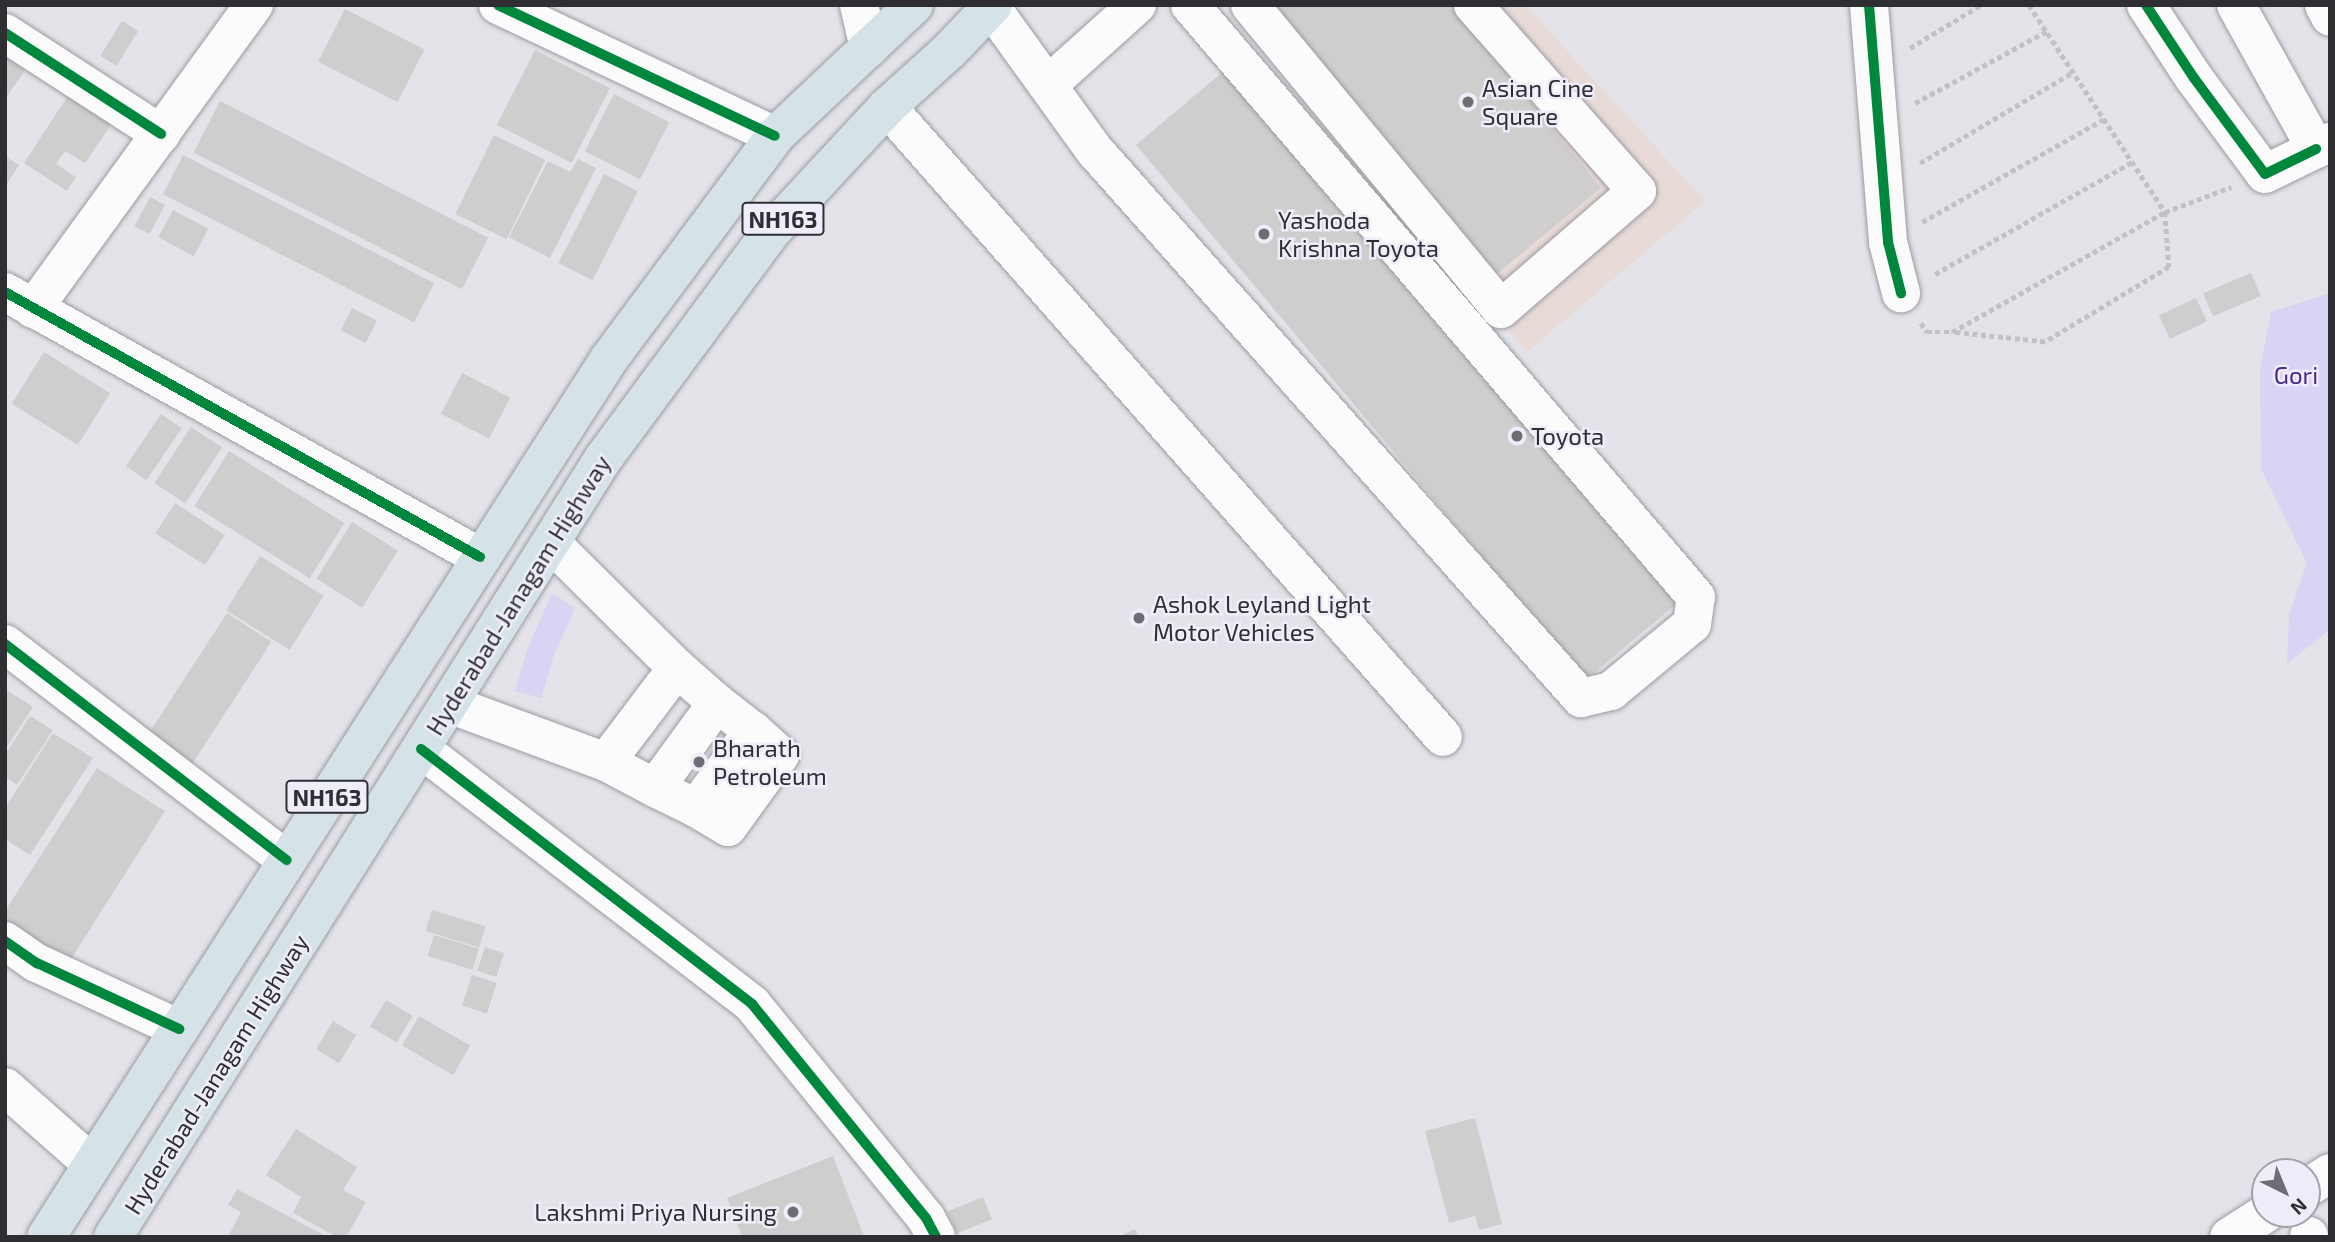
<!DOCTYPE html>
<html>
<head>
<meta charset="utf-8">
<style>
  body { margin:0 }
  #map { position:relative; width:2335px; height:1242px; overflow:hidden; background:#e4e3e9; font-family:"Exo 2",sans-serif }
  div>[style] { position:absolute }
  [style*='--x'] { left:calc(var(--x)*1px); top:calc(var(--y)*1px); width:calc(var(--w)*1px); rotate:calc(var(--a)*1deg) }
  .commercial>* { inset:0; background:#e7dad7 }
  .green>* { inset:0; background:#d9d3f4 }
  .building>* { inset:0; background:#d0cdcf; transform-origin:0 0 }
  .path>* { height:4.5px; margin-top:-2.25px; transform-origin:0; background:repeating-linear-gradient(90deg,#c2c2c4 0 5px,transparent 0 8.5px) }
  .roads { filter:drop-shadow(0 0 2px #9c9ba0) drop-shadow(0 0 2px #9c9ba0) }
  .minor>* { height:38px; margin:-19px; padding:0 19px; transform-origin:19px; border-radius:19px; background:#fbfbfc }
  .highway>* { height:38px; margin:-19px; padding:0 19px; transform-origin:19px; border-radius:19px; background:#d5e3e9 }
  .cycleway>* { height:10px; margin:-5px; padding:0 5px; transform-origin:5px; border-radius:5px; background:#00873e }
  .dots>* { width:19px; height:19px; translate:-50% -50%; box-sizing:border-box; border:4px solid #efedf9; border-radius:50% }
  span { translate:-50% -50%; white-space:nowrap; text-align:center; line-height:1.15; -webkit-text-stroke:5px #efedf9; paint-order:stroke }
  .shield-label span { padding:2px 5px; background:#efedf9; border:2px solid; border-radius:5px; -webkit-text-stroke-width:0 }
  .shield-label { font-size:23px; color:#2f2e33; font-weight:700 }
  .poi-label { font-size:24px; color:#2f2e33 }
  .left { translate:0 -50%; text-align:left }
  .right { translate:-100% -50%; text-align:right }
  .park-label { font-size:24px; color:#49268a }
  .street-label { font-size:24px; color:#2f2e33 }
  .frame { position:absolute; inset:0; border:7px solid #2f2e33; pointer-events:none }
  .north { position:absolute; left:2251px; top:1158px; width:70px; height:70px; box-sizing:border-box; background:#efedf9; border:2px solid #a2a1aa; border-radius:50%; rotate:137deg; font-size:19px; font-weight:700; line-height:28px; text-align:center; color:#2f2e33 }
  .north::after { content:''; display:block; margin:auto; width:24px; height:32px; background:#6e6d73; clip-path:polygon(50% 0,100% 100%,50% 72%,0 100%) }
</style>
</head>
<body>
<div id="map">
  <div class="commercial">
    <div style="clip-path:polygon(1240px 5px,1525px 5px,1705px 201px,1527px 352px)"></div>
  </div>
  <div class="green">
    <div style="clip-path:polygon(2330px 293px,2330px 629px,2287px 664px,2289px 615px,2307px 563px,2261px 469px,2260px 371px,2271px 312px)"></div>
    <div style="clip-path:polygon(552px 593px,575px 608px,554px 655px,541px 698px,515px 691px,528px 647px)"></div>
  </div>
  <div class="building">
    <div style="clip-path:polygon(1254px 5px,1452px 5px,1601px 188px,1483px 285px)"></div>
    <div style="left:345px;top:9px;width:89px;height:59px;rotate:27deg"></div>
    <div style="left:122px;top:21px;width:19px;height:41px;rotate:32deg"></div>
    <div style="left:535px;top:50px;width:84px;height:84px;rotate:27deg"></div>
    <div style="clip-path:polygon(5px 56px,25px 70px,5px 99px)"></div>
    <div style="left:1231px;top:65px;width:699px;height:124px;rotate:50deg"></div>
    <div style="clip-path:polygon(69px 94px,113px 122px,85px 163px,65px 151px,56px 164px,76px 177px,67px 191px,24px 163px)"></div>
    <div style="left:614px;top:94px;width:62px;height:64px;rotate:27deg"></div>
    <div style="left:220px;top:101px;width:301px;height:58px;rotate:27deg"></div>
    <div style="left:494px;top:135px;width:57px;height:88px;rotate:26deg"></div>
    <div style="left:183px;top:155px;width:282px;height:44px;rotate:27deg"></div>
    <div style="clip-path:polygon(5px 156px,19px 165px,5px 187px)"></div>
    <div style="clip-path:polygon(578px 159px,596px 168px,550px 258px,509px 237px,548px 161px,570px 172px)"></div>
    <div style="left:604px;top:174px;width:38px;height:100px;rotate:27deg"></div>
    <div style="left:150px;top:197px;width:17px;height:33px;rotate:28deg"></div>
    <div style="left:173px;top:210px;width:40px;height:31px;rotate:28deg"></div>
    <div style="left:2251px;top:273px;width:25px;height:52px;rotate:67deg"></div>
    <div style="left:2196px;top:298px;width:26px;height:41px;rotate:65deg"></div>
    <div style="left:352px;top:308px;width:28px;height:25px;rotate:27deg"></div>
    <div style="left:44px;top:352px;width:78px;height:61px;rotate:32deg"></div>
    <div style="left:462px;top:373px;width:54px;height:46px;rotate:27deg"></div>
    <div style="left:161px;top:414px;width:25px;height:63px;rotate:34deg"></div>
    <div style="left:191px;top:427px;width:37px;height:67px;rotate:33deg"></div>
    <div style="left:229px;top:451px;width:136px;height:65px;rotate:32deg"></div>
    <div style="left:175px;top:503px;width:59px;height:36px;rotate:33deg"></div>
    <div style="left:352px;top:522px;width:54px;height:67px;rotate:32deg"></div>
    <div style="left:260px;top:556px;width:75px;height:64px;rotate:32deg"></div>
    <div style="left:227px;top:613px;width:53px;height:157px;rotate:33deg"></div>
    <div style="clip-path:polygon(5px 689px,33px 707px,5px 750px)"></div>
    <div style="clip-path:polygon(30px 716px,53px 730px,17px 785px,5px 777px,5px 755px)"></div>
    <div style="clip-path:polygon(53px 733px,93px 758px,30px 855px,5px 839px,5px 808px)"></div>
    <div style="clip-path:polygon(97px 768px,165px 811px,69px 962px,5px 922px,5px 911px)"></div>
    <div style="left:432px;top:910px;width:56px;height:22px;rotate:17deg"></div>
    <div style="left:434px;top:935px;width:47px;height:22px;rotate:17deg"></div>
    <div style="left:485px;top:947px;width:20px;height:25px;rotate:18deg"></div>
    <div style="left:472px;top:975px;width:26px;height:32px;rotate:18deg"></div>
    <div style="left:386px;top:1000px;width:31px;height:31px;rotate:31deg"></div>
    <div style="left:419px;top:1016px;width:59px;height:34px;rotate:30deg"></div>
    <div style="left:333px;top:1021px;width:27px;height:33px;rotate:31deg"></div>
    <div style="clip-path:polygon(1475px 1118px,1502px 1224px,1479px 1230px,1475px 1216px,1449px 1223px,1425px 1131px)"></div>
    <div style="clip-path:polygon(296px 1129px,357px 1167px,343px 1190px,366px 1202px,346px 1237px,337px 1237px,293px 1213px,301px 1197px,266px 1175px)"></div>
    <div style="clip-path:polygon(833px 1156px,863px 1234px,856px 1237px,742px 1237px,727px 1198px)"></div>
    <div style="clip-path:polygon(237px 1189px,322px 1234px,320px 1237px,228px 1237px,241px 1212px,228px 1205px)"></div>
    <div style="left:983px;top:1197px;width:24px;height:38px;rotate:68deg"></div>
    <div style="clip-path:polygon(1135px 1229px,1138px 1237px,1118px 1237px)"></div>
  </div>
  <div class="path">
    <div style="--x:2029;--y:5;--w:248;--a:56.7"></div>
    <div style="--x:2165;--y:212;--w:71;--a:-20.7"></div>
    <div style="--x:1910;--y:48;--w:83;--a:-31.2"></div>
    <div style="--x:1915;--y:103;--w:150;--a:-28.6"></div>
    <div style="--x:1920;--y:163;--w:178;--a:-30.7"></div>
    <div style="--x:1922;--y:222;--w:209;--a:-29.5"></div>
    <div style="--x:1935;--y:274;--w:227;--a:-29.6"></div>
    <div style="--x:1921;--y:323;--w:11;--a:56"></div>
    <div style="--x:1927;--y:332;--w:25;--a:0"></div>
    <div style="--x:1952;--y:332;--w:244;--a:-29.4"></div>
    <div style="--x:2165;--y:212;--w:55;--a:85.8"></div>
    <div style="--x:2169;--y:267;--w:145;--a:148.8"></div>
    <div style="--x:2045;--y:342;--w:94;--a:-173.9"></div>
  </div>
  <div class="roads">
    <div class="minor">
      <div style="--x:498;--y:5;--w:306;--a:25.3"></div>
      <div style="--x:859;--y:5;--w:44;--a:76.9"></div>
      <div style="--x:1250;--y:5;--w:394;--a:50.5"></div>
      <div style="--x:1501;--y:309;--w:180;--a:-40.9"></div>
      <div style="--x:1637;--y:191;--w:248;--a:-131.4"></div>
      <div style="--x:1869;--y:5;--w:238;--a:85.4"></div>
      <div style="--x:1888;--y:242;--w:53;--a:75.7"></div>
      <div style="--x:2146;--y:5;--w:87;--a:56.7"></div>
      <div style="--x:2194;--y:78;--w:119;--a:53.5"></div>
      <div style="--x:2265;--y:174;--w:57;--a:-26.1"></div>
      <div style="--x:2236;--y:5;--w:165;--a:60.9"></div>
      <div style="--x:2316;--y:149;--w:16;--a:-27"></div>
      <div style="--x:2324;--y:5;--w:13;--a:63"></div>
      <div style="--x:991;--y:7;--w:178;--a:54.2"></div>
      <div style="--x:1095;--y:151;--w:732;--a:48.38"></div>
      <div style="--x:1581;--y:698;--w:31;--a:-13"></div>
      <div style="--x:1611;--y:691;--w:105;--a:-39.6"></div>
      <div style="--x:1692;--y:624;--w:27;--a:-82"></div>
      <div style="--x:1696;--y:597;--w:779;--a:-130.52"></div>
      <div style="--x:5;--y:33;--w:186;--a:32.9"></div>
      <div style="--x:1048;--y:85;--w:120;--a:-42"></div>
      <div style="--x:887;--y:107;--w:840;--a:48.57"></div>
      <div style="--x:5;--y:292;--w:544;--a:29.16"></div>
      <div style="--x:33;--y:309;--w:376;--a:-54"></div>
      <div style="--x:5;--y:644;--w:355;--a:37.5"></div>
      <div style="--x:449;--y:704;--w:167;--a:20.3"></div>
      <div style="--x:606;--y:762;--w:118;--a:-52.9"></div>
      <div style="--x:677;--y:668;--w:177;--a:-135.2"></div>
      <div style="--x:421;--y:749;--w:418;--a:37.6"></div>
      <div style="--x:752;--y:1004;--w:276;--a:50.9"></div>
      <div style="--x:926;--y:1218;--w:21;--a:62"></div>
      <div style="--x:606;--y:762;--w:55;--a:28"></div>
      <div style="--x:655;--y:788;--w:105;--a:-53.9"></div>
      <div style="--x:717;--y:703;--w:53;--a:-138.8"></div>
      <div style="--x:655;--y:788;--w:46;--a:26"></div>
      <div style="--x:696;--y:808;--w:96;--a:-53.5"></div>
      <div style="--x:753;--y:731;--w:46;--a:-142.1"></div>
      <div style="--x:696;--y:808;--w:37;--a:31"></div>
      <div style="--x:728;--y:827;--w:89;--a:-54.2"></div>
      <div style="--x:780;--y:755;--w:36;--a:-138"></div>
      <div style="--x:5;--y:941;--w:39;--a:35"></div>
      <div style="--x:37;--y:963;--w:157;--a:24.9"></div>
      <div style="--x:5;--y:1087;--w:116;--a:41.5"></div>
      <div style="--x:2307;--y:1188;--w:27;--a:-33"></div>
      <div style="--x:2309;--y:1236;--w:1;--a:90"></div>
      <div style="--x:2229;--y:1237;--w:43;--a:-32.6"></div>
    </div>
    <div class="highway">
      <div style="--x:46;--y:1237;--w:1043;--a:-57.33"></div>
      <div style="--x:609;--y:359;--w:278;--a:-53.3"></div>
      <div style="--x:775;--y:136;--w:191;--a:-43.3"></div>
      <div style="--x:113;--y:1237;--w:919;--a:-57.8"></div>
      <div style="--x:603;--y:459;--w:281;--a:-53.5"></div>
      <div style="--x:770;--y:233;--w:172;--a:-47.1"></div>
      <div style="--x:887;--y:107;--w:85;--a:-42.1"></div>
      <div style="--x:950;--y:50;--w:62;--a:-46.3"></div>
    </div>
  </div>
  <div class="cycleway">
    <div style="--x:498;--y:5;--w:306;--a:25.3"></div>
    <div style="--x:1869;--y:5;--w:238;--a:85.4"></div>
    <div style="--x:1888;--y:242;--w:53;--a:75.7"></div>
    <div style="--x:2146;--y:5;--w:87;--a:56.7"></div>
    <div style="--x:2194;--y:78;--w:119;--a:53.5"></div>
    <div style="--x:2265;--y:174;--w:57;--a:-26.1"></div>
    <div style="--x:5;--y:33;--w:186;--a:32.9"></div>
    <div style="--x:5;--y:292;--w:544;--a:29.16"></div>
    <div style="--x:5;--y:644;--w:355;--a:37.5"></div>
    <div style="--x:421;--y:749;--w:418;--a:37.6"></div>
    <div style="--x:752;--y:1004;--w:276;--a:50.9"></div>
    <div style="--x:926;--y:1218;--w:21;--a:62"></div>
    <div style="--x:5;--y:941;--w:39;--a:35"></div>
    <div style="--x:37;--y:963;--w:157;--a:24.9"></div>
  </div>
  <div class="dots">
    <div style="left:1468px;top:102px;background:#6e6d73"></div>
    <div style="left:1264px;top:234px;background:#6e6d73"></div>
    <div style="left:1517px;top:436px;background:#6e6d73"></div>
    <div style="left:1139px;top:618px;background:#6e6d73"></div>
    <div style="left:699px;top:762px;background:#6e6d73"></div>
    <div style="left:793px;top:1212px;background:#6e6d73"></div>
  </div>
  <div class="shield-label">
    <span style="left:783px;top:219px">NH163</span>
    <span style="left:327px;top:797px">NH163</span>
  </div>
  <div class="poi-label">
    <span class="left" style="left:1482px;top:102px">Asian Cine<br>Square</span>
    <span class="left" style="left:1278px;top:234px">Yashoda<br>Krishna Toyota</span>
    <span class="left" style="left:1531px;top:436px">Toyota</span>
    <span class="left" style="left:1153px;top:618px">Ashok Leyland Light<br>Motor Vehicles</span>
    <span class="left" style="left:713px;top:762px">Bharath<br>Petroleum</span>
    <span class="right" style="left:777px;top:1212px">Lakshmi Priya Nursing</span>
  </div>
  <div class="park-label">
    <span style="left:2296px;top:375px">Gori</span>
  </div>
  <div class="street-label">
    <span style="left:518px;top:595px;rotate:-58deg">Hyderabad-Janagam Highway</span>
    <span style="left:216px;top:1074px;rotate:-58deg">Hyderabad-Janagam Highway</span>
  </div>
  <div class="frame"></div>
  <div class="north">N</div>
</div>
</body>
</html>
